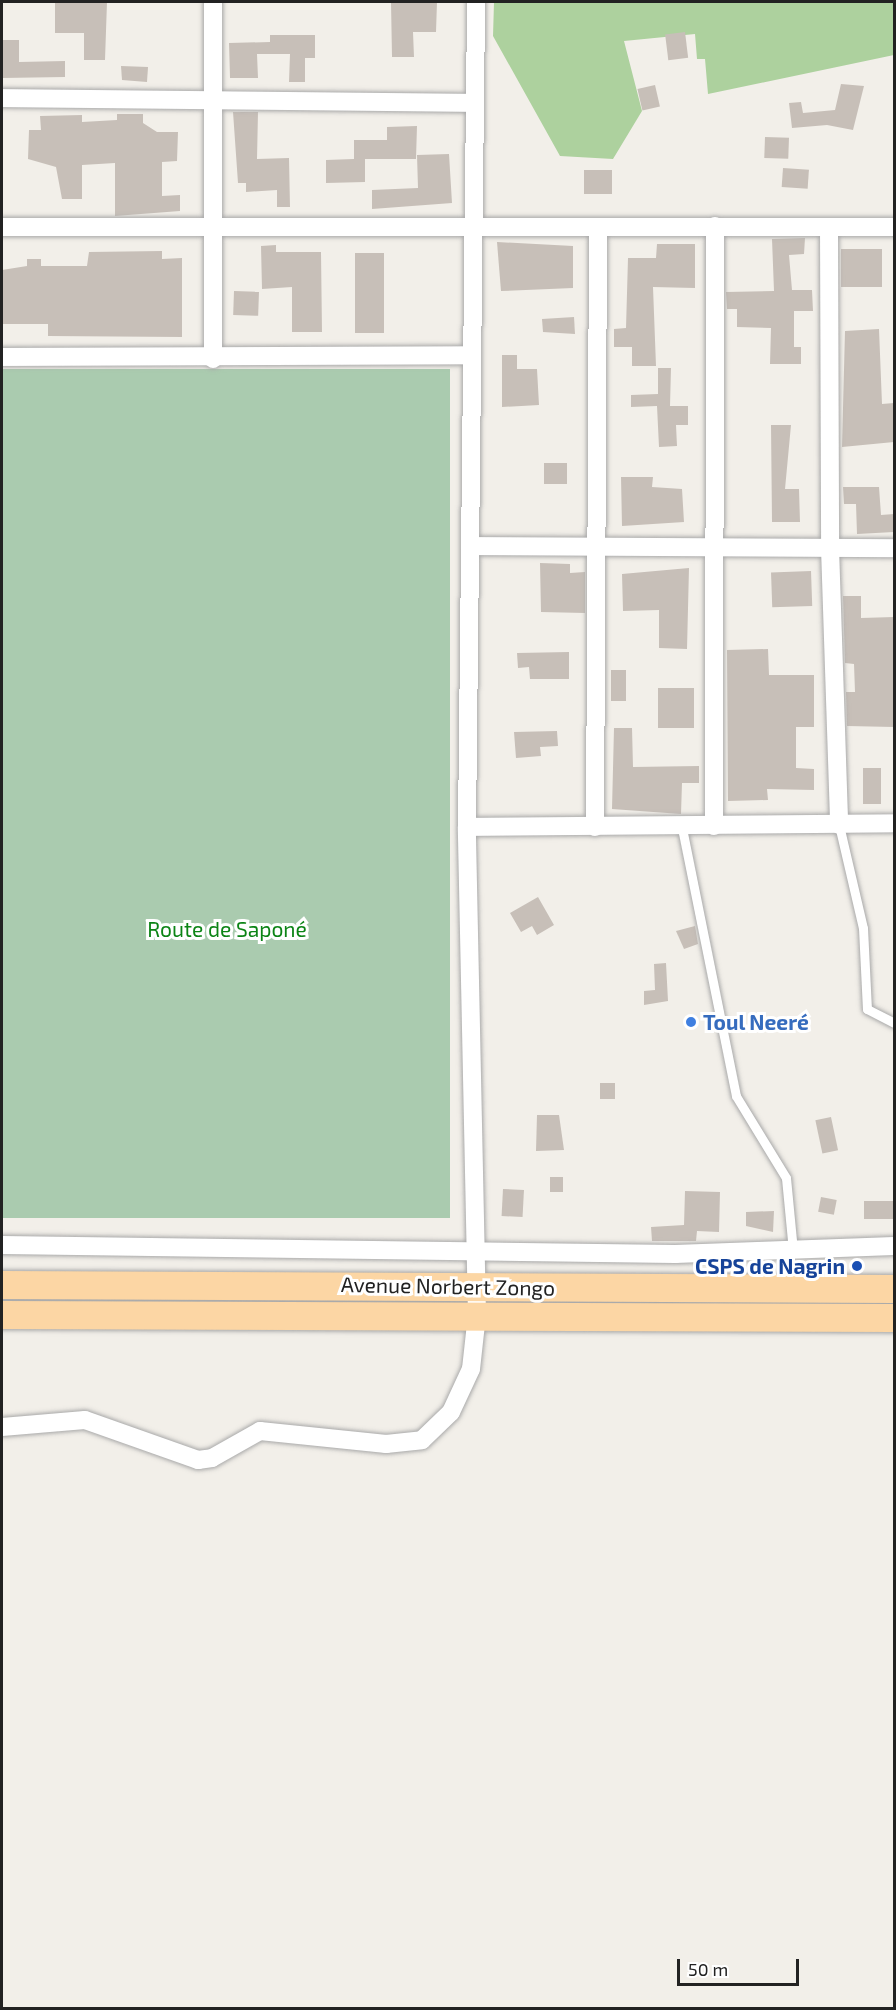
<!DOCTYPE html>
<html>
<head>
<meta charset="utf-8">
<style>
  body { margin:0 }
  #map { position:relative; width:896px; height:2010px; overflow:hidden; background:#f2efe9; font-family:"Exo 2",sans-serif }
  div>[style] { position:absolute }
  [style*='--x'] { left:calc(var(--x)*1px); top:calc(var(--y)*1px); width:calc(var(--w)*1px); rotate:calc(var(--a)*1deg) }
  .forest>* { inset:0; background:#add19e }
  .cemetery>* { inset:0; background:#aacbaf; transform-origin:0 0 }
  .building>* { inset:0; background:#c7bfb8; transform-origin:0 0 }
  .roads { filter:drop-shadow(0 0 2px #a9a9a9) drop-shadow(0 0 2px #a9a9a9) }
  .lane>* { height:9px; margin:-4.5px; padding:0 4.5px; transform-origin:4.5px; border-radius:4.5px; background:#fff }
  .street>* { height:18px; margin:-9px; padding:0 9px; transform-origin:9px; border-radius:9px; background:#fff }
  .primary>* { height:28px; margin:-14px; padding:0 14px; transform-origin:14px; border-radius:14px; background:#fcd6a4 }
  .dots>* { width:16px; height:16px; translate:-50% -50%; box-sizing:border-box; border:3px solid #fff; border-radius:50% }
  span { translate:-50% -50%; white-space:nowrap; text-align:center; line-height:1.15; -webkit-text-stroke:6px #fff; paint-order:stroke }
  .park-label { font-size:21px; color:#0c8416 }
  .shop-label { font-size:21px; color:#366cbe; font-weight:700 }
  .left { translate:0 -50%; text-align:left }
  .transit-label { font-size:21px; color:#164399; font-weight:700 }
  .right { translate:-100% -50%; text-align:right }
  .street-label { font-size:21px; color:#222 }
  .frame { position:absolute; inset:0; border:3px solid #222; pointer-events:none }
  .scale { position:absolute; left:677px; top:1959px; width:122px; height:27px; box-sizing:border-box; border:3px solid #222; border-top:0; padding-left:8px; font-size:18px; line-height:21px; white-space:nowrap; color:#222; -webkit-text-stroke:4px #fff; paint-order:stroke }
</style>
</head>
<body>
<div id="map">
  <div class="forest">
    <div style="clip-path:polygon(494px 2px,894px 2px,894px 55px,708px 94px,705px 59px,697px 59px,695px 34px,624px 41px,642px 111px,613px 159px,560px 156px,493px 36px)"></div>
  </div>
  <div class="cemetery">
    <div style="left:2px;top:369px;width:448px;height:849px"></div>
  </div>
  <div class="building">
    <div style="clip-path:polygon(55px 2px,107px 2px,105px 60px,84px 60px,84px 33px,55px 33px)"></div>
    <div style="clip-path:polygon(391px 2px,437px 2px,436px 32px,413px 32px,414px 57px,392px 57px)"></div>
    <div style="left:685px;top:32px;width:26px;height:20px;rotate:83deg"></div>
    <div style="clip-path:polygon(270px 35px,315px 35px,315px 58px,305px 58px,305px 82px,289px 82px,290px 54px,257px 54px,258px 78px,230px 78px,229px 43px,270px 42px)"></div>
    <div style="clip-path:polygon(2px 40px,19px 40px,19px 62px,65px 61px,65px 77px,2px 78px)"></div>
    <div style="clip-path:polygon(121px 66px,148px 67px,147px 82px,122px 80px)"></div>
    <div style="clip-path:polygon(841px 84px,864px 86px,853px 130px,827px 125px,792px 128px,789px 103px,801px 102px,803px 113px,835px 110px)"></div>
    <div style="left:655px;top:85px;width:22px;height:18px;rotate:77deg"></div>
    <div style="clip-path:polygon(233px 112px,258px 112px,257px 159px,289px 158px,290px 207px,277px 207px,277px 190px,246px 192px,246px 183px,238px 183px)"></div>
    <div style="clip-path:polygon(117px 114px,143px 114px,143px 123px,157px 132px,178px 132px,177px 161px,162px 162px,162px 196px,180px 195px,180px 211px,115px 216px,115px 163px,82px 165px,82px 199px,62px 199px,56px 167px,28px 159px,29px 130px,41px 130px,40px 116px,82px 115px,82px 122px,117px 120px)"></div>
    <div style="clip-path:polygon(417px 126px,416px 159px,365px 159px,365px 182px,326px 183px,326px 160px,354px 159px,354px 140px,387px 140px,387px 127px)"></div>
    <div style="left:765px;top:137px;width:24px;height:21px;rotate:2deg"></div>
    <div style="clip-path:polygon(449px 154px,452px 203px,372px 209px,372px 190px,418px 188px,417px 155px)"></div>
    <div style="left:783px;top:168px;width:26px;height:19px;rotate:4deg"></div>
    <div style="left:584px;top:170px;width:28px;height:24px"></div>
    <div style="clip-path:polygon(805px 238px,804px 254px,789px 255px,792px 290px,812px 290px,813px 311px,794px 311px,794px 347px,801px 347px,801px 364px,770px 364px,771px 328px,737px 327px,737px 309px,727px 309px,726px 292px,774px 291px,772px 239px)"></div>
    <div style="clip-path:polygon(497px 242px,573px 246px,573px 288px,501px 291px)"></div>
    <div style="clip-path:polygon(657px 244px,695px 244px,695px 288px,653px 287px,656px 366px,632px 366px,632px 347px,614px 347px,614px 329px,626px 328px,628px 258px,656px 258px)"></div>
    <div style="clip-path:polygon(276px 245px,276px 252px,321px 252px,322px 332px,292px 332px,292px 287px,262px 289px,261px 246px)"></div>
    <div style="left:841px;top:249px;width:41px;height:38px"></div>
    <div style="clip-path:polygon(162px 251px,162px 259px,182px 258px,182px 337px,48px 336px,48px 324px,2px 324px,2px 270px,27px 266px,27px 259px,41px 259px,41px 266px,87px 266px,89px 252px)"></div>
    <div style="left:384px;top:253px;width:80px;height:29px;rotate:90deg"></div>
    <div style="left:234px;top:291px;width:25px;height:24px;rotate:2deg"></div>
    <div style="clip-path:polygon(574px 317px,575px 334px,543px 332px,542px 319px)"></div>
    <div style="clip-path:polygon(879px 329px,882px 404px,894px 403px,894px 442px,842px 447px,845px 331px)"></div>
    <div style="clip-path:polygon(502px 355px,517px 355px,517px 369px,537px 369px,539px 405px,502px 407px)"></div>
    <div style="clip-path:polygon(658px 368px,671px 368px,670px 406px,688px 406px,688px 425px,676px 425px,677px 446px,659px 447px,657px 406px,631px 407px,631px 395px,658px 394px)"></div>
    <div style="clip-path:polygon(771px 425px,791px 425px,785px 489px,799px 489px,800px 522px,772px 522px)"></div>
    <div style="left:544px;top:463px;width:23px;height:21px"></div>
    <div style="clip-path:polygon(621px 477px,653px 477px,652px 487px,682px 489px,684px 522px,622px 526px)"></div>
    <div style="clip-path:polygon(843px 487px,879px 487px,881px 515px,894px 514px,894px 532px,857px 534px,856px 504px,844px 504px)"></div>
    <div style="clip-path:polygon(540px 563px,570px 564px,570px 573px,585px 572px,585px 613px,541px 612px)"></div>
    <div style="clip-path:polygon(689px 568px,687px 649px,659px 648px,659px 610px,623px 611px,622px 574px)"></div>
    <div style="left:811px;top:571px;width:35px;height:40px;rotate:88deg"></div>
    <div style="clip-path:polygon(843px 596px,861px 596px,861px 618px,894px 617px,894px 727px,847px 726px,846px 692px,855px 692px,854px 664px,845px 663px)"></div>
    <div style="clip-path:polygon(768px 649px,769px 675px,814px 675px,814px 727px,796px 727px,796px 768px,814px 769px,814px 790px,767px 789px,768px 800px,728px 801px,727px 650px)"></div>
    <div style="clip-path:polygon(569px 652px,569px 679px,530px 679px,529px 667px,518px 668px,517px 653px)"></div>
    <div style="left:611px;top:670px;width:15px;height:31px"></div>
    <div style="left:658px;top:688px;width:36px;height:40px"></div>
    <div style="clip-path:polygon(614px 728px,632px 728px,633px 767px,699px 766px,699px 783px,682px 783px,681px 814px,612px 809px)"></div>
    <div style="clip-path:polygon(557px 731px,558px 746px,540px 747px,541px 756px,516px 758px,514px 732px)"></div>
    <div style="left:863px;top:768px;width:18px;height:36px"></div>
    <div style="clip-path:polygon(538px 897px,554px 925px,537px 935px,532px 926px,521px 932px,510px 913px)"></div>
    <div style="clip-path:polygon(695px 926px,698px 944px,684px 949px,676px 931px)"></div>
    <div style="clip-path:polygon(666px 963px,668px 1001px,644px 1005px,644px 991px,655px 990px,654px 964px)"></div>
    <div style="left:600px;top:1083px;width:15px;height:16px"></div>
    <div style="clip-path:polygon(537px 1115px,559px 1115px,564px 1150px,536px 1151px)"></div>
    <div style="left:831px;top:1117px;width:34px;height:16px;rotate:78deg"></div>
    <div style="left:550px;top:1177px;width:13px;height:15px"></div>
    <div style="left:503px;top:1189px;width:21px;height:27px;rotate:3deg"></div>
    <div style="clip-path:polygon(685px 1191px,720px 1192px,719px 1232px,697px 1231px,696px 1241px,652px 1241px,651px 1227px,684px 1225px)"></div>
    <div style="left:821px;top:1197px;width:16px;height:15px;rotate:11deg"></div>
    <div style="left:894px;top:1201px;width:18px;height:30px;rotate:90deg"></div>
    <div style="clip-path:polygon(774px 1211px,773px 1232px,746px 1226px,746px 1212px)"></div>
  </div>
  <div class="roads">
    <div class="lane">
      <div style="--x:839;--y:825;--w:106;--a:76.9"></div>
      <div style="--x:863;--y:928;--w:81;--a:87.2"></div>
      <div style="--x:867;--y:1009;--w:30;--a:27"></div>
      <div style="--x:682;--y:828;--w:273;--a:78.6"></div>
      <div style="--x:736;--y:1096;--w:96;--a:58.6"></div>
      <div style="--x:786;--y:1178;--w:73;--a:84.5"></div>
    </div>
    <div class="street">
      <div style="--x:213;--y:2;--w:357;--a:90"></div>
      <div style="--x:2;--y:98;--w:473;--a:0.6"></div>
      <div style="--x:2;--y:227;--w:892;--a:0"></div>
      <div style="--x:829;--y:227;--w:321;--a:89.8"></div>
      <div style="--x:830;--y:548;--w:277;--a:88.1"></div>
      <div style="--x:2;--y:357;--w:470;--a:-0.2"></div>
      <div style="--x:470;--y:546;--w:424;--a:0.3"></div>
      <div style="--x:714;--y:826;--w:600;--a:-89.9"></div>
      <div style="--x:467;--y:827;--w:427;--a:-0.5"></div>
      <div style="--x:595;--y:827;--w:600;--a:-89.71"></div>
      <div style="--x:2;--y:1245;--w:673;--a:0.77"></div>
      <div style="--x:675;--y:1254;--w:219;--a:-2.1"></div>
      <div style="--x:2;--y:1427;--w:83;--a:-4.8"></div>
      <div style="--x:85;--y:1420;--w:120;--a:19.5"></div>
      <div style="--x:198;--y:1460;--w:14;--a:-8"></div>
      <div style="--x:212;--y:1458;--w:55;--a:-29.4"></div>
      <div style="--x:260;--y:1431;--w:127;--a:5.9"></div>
      <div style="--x:386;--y:1444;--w:36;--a:-6"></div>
      <div style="--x:422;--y:1440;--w:40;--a:-44"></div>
      <div style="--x:451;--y:1412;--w:47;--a:-65.1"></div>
      <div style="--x:471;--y:1369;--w:54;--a:-83.7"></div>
      <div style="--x:477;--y:1315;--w:488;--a:-91.2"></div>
      <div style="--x:467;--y:827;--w:825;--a:-89.37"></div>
    </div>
    <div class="primary">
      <div style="--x:2;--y:1285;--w:892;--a:0.26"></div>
      <div style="--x:2;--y:1315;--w:892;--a:0.19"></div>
    </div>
  </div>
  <div class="dots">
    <div style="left:691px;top:1022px;background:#3f7fe0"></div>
    <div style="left:857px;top:1266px;background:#1a4fb4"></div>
  </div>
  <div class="park-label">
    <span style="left:227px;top:929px">Route de Saponé</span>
  </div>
  <div class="shop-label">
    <span class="left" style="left:703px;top:1022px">Toul Neeré</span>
  </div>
  <div class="transit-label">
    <span class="right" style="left:845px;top:1266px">CSPS de Nagrin</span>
  </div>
  <div class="street-label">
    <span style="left:448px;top:1286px;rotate:1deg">Avenue Norbert Zongo</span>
  </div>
  <div class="frame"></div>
  <div class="scale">50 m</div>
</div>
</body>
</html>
